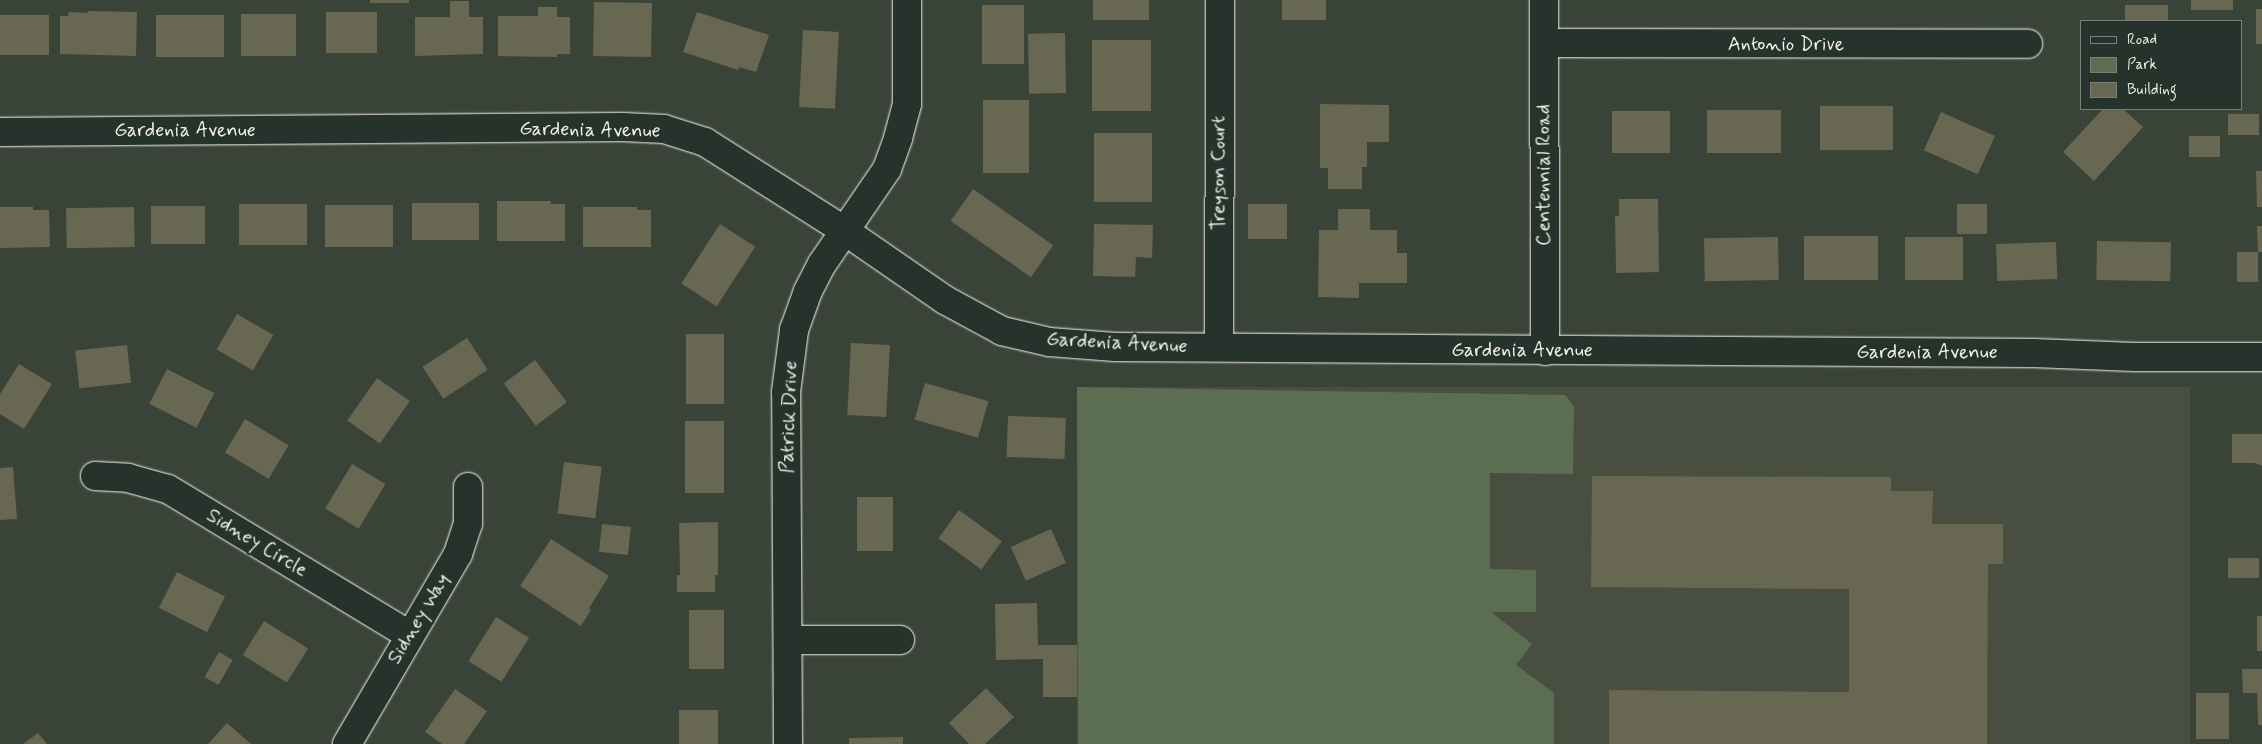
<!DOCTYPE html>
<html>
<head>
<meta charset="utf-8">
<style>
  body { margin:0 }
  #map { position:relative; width:2262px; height:744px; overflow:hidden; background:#3a4338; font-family:Mynerve,sans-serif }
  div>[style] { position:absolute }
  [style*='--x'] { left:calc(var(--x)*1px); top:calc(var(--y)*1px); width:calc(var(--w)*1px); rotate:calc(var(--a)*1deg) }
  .built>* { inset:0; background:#484e40; transform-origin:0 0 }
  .green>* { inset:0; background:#5b6e52 }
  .building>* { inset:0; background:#686752; transform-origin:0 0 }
  .roads { filter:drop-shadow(0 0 1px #f4f1e8) drop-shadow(0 0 1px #f4f1e8) }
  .minor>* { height:28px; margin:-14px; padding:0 14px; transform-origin:14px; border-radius:14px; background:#26332d }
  span { translate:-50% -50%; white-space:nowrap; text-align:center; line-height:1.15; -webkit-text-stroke:4.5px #26332d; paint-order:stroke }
  .street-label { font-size:20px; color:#f4f1e8 }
  .legend { position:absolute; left:2080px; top:20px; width:162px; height:90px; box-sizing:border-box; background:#26332d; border:1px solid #787f78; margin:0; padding:6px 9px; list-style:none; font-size:15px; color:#f4f1e8 }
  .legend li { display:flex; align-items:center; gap:10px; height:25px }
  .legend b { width:25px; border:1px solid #787f78 }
</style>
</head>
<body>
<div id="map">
  <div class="built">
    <div style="left:1077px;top:387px;width:1113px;height:357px"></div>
  </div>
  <div class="green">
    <div style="clip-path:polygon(1077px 387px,1565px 395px,1574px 406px,1573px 474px,1490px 473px,1490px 569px,1536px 570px,1536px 612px,1491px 612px,1532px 644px,1516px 665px,1554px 693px,1554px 744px,1078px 744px)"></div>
  </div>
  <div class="building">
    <div style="left:370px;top:0;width:39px;height:3px"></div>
    <div style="left:1093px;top:0;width:56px;height:20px"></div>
    <div style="left:1282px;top:0;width:44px;height:20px"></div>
    <div style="left:2191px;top:0;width:42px;height:10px"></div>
    <div style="clip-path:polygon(450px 1px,469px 1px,469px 17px,483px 17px,483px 54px,415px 56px,415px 17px,450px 17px)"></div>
    <div style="left:594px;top:2px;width:58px;height:54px;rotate:1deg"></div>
    <div style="left:1024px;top:5px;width:59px;height:42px;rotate:90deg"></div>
    <div style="left:2125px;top:5px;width:43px;height:16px"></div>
    <div style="clip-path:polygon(538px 7px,557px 7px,557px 17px,570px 17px,570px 54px,557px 54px,557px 57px,498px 56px,498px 16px,538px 16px)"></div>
    <div style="left:2256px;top:9px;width:6px;height:35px"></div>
    <div style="clip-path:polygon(88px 11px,137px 12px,136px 56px,60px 54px,60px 16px,68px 16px,69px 12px,88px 13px)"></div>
    <div style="left:377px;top:12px;width:41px;height:51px;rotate:90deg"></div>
    <div style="clip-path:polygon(697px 12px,769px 35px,756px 72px,739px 67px,738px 70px,683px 52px)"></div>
    <div style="left:241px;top:14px;width:55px;height:42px"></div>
    <div style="left:49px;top:15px;width:40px;height:49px;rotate:90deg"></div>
    <div style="left:156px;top:15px;width:68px;height:42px"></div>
    <div style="left:803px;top:30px;width:36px;height:77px;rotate:3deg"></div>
    <div style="left:1065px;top:33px;width:60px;height:37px;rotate:89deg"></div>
    <div style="left:1092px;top:40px;width:59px;height:71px"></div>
    <div style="left:983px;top:100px;width:46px;height:73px"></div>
    <div style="clip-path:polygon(1320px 104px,1389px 105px,1389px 142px,1367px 142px,1367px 167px,1362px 167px,1362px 189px,1328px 189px,1328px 168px,1320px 168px)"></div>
    <div style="left:1820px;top:106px;width:73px;height:44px"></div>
    <div style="clip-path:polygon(2103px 109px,2123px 109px,2143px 127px,2094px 181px,2063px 152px)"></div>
    <div style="left:1781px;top:110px;width:43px;height:74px;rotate:90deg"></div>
    <div style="left:1612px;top:111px;width:58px;height:42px"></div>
    <div style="left:1941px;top:112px;width:59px;height:42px;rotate:24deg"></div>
    <div style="left:2228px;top:114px;width:31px;height:21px"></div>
    <div style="left:1094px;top:133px;width:58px;height:69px"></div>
    <div style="left:2189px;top:136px;width:31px;height:21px"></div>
    <div style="clip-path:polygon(2256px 171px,2262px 171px,2262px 207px,2257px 207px)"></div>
    <div style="left:973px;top:189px;width:98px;height:39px;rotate:35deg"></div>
    <div style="clip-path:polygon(1619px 199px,1658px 199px,1659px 272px,1616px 273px,1615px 216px,1619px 216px)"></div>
    <div style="clip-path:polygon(497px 201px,551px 201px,551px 204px,565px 204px,565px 241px,497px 241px)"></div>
    <div style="left:412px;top:203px;width:67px;height:37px"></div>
    <div style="left:307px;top:204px;width:41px;height:68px;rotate:90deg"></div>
    <div style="left:1248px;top:204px;width:39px;height:35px"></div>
    <div style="left:1957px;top:204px;width:30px;height:30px"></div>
    <div style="left:393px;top:205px;width:42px;height:68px;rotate:90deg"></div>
    <div style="left:151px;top:206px;width:54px;height:38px"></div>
    <div style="clip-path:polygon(0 207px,33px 207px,33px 210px,49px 210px,50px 247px,0 248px)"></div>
    <div style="left:134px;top:207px;width:40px;height:68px;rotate:89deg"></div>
    <div style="clip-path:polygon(583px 207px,637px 207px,637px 210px,651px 210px,651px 247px,583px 247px)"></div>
    <div style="clip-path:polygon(1338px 209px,1370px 209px,1370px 230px,1397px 230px,1397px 253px,1407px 253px,1407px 283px,1359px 283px,1359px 298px,1318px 297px,1319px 230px,1338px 230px)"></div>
    <div style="left:720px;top:224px;width:42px;height:71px;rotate:33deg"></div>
    <div style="clip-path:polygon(1094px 224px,1153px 225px,1152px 258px,1136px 257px,1135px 277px,1093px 276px)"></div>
    <div style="clip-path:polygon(2257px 226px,2262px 226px,2262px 252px,2258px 252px)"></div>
    <div style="left:1804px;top:236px;width:74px;height:44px"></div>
    <div style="left:1778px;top:237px;width:43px;height:74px;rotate:89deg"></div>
    <div style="left:1905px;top:237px;width:58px;height:43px"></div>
    <div style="left:2097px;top:241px;width:74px;height:39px;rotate:1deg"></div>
    <div style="left:2056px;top:242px;width:37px;height:60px;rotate:88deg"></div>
    <div style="left:2237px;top:252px;width:21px;height:30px"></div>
    <div style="left:237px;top:314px;width:42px;height:41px;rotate:30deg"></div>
    <div style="left:686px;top:334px;width:38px;height:70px"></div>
    <div style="left:467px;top:338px;width:38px;height:53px;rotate:57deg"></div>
    <div style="left:851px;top:343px;width:39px;height:72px;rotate:3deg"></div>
    <div style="left:127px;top:345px;width:38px;height:52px;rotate:84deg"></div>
    <div style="left:535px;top:360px;width:53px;height:39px;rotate:53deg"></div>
    <div style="clip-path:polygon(19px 364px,52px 384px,24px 429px,0 414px,0 394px)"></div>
    <div style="left:167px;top:369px;width:53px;height:39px;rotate:27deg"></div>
    <div style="left:377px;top:378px;width:40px;height:52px;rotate:35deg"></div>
    <div style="left:925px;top:383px;width:66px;height:38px;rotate:16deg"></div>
    <div style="left:1008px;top:416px;width:58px;height:41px;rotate:2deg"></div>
    <div style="left:245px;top:419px;width:51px;height:39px;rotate:31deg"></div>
    <div style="left:724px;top:421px;width:72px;height:39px;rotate:90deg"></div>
    <div style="clip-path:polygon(2232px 434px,2262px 434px,2262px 466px,2255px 463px,2232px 463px)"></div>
    <div style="left:564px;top:462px;width:38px;height:52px;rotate:7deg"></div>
    <div style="left:352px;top:464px;width:39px;height:52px;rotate:31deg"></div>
    <div style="clip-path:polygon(13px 467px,17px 519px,0 520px,0 468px)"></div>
    <div style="clip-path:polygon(1592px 476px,1891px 477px,1891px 491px,1933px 491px,1932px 524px,2003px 524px,2003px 564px,1988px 564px,1987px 744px,1609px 744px,1609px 690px,1849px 692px,1849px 589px,1591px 587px)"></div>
    <div style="left:857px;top:497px;width:36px;height:54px"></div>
    <div style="left:959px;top:510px;width:53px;height:35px;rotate:36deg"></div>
    <div style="clip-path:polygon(718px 522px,718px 575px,715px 575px,715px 592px,677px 592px,677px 575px,680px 575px,679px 523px)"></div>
    <div style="left:602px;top:524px;width:29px;height:28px;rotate:6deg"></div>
    <div style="left:1051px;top:529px;width:37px;height:44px;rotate:66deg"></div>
    <div style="clip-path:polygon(551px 539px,609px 576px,589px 608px,591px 610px,581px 626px,520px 586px)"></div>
    <div style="left:2228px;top:558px;width:31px;height:20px"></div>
    <div style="left:177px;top:572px;width:54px;height:40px;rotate:27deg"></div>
    <div style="clip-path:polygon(1037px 603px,1038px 645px,1077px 645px,1077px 697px,1043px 697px,1043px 659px,996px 660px,995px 604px)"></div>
    <div style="left:689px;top:610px;width:35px;height:59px"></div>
    <div style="left:2262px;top:616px;width:35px;height:5px;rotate:90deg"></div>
    <div style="left:496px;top:617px;width:39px;height:52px;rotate:32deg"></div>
    <div style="left:264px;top:621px;width:52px;height:40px;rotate:32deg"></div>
    <div style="left:219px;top:652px;width:16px;height:29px;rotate:30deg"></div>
    <div style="clip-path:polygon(2242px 669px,2262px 669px,2262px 725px,2258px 725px,2257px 693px,2243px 693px)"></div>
    <div style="clip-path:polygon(986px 688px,1014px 717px,985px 744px,969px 744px,949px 723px)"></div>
    <div style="clip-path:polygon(455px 689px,487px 711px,464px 744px,442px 744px,425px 732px)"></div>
    <div style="left:2196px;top:693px;width:33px;height:46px"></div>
    <div style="left:679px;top:710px;width:39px;height:34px"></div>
    <div style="clip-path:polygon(227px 723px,251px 744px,208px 744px)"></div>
    <div style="clip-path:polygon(38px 733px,47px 744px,23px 744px)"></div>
    <div style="clip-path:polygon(903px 737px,903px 744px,849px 744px,849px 738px)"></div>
  </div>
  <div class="roads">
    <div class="minor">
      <div style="--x:1544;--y:0;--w:351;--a:89.8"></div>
      <div style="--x:1544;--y:43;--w:484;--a:0.1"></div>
      <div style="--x:0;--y:132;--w:623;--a:-0.46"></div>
      <div style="--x:623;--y:127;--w:41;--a:2.8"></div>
      <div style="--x:664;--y:129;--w:43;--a:17.6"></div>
      <div style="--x:705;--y:142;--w:166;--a:32.4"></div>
      <div style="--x:845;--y:231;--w:121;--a:34.6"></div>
      <div style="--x:945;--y:300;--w:65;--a:28.5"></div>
      <div style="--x:1002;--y:331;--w:48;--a:13.2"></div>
      <div style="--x:1049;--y:342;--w:66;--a:4.3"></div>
      <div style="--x:1115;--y:347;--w:919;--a:0.37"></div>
      <div style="--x:2034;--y:353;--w:101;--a:2.3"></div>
      <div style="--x:2135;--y:357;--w:127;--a:0"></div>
      <div style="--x:1219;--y:347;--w:347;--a:-89.8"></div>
      <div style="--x:95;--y:476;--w:33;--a:3"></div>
      <div style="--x:128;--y:478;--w:41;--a:15.4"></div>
      <div style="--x:168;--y:489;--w:282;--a:31.2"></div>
      <div style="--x:788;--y:640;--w:112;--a:0"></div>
      <div style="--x:347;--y:744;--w:220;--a:-59.7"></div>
      <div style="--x:458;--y:554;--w:32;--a:-72"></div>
      <div style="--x:468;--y:524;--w:37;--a:-90"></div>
      <div style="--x:788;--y:744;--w:352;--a:-90.3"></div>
      <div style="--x:786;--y:392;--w:63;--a:-82.6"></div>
      <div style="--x:794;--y:330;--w:41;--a:-70.3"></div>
      <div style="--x:808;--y:291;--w:30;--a:-63"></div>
      <div style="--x:822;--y:264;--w:115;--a:-55.6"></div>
      <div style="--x:887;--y:169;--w:33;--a:-70"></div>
      <div style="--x:898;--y:138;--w:35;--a:-75"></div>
      <div style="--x:907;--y:104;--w:104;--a:-90"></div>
    </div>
  </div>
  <div class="street-label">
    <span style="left:1786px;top:44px">Antonio Drive</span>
    <span style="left:185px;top:130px">Gardenia Avenue</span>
    <span style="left:590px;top:130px;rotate:1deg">Gardenia Avenue</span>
    <span style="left:1219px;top:173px;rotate:-90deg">Treyson Court</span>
    <span style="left:1544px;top:175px;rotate:-90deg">Centennial Road</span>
    <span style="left:1117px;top:343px;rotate:3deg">Gardenia Avenue</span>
    <span style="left:1522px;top:350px">Gardenia Avenue</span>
    <span style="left:1927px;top:352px">Gardenia Avenue</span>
    <span style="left:789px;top:417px;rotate:-88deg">Patrick Drive</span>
    <span style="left:257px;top:543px;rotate:31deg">Sidney Circle</span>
    <span style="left:419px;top:619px;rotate:-59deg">Sidney Way</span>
  </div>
  <ul class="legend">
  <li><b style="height:6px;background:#26332d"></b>Road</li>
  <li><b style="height:14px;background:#5b6e52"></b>Park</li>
  <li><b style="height:14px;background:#686752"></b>Building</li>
  </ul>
</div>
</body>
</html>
